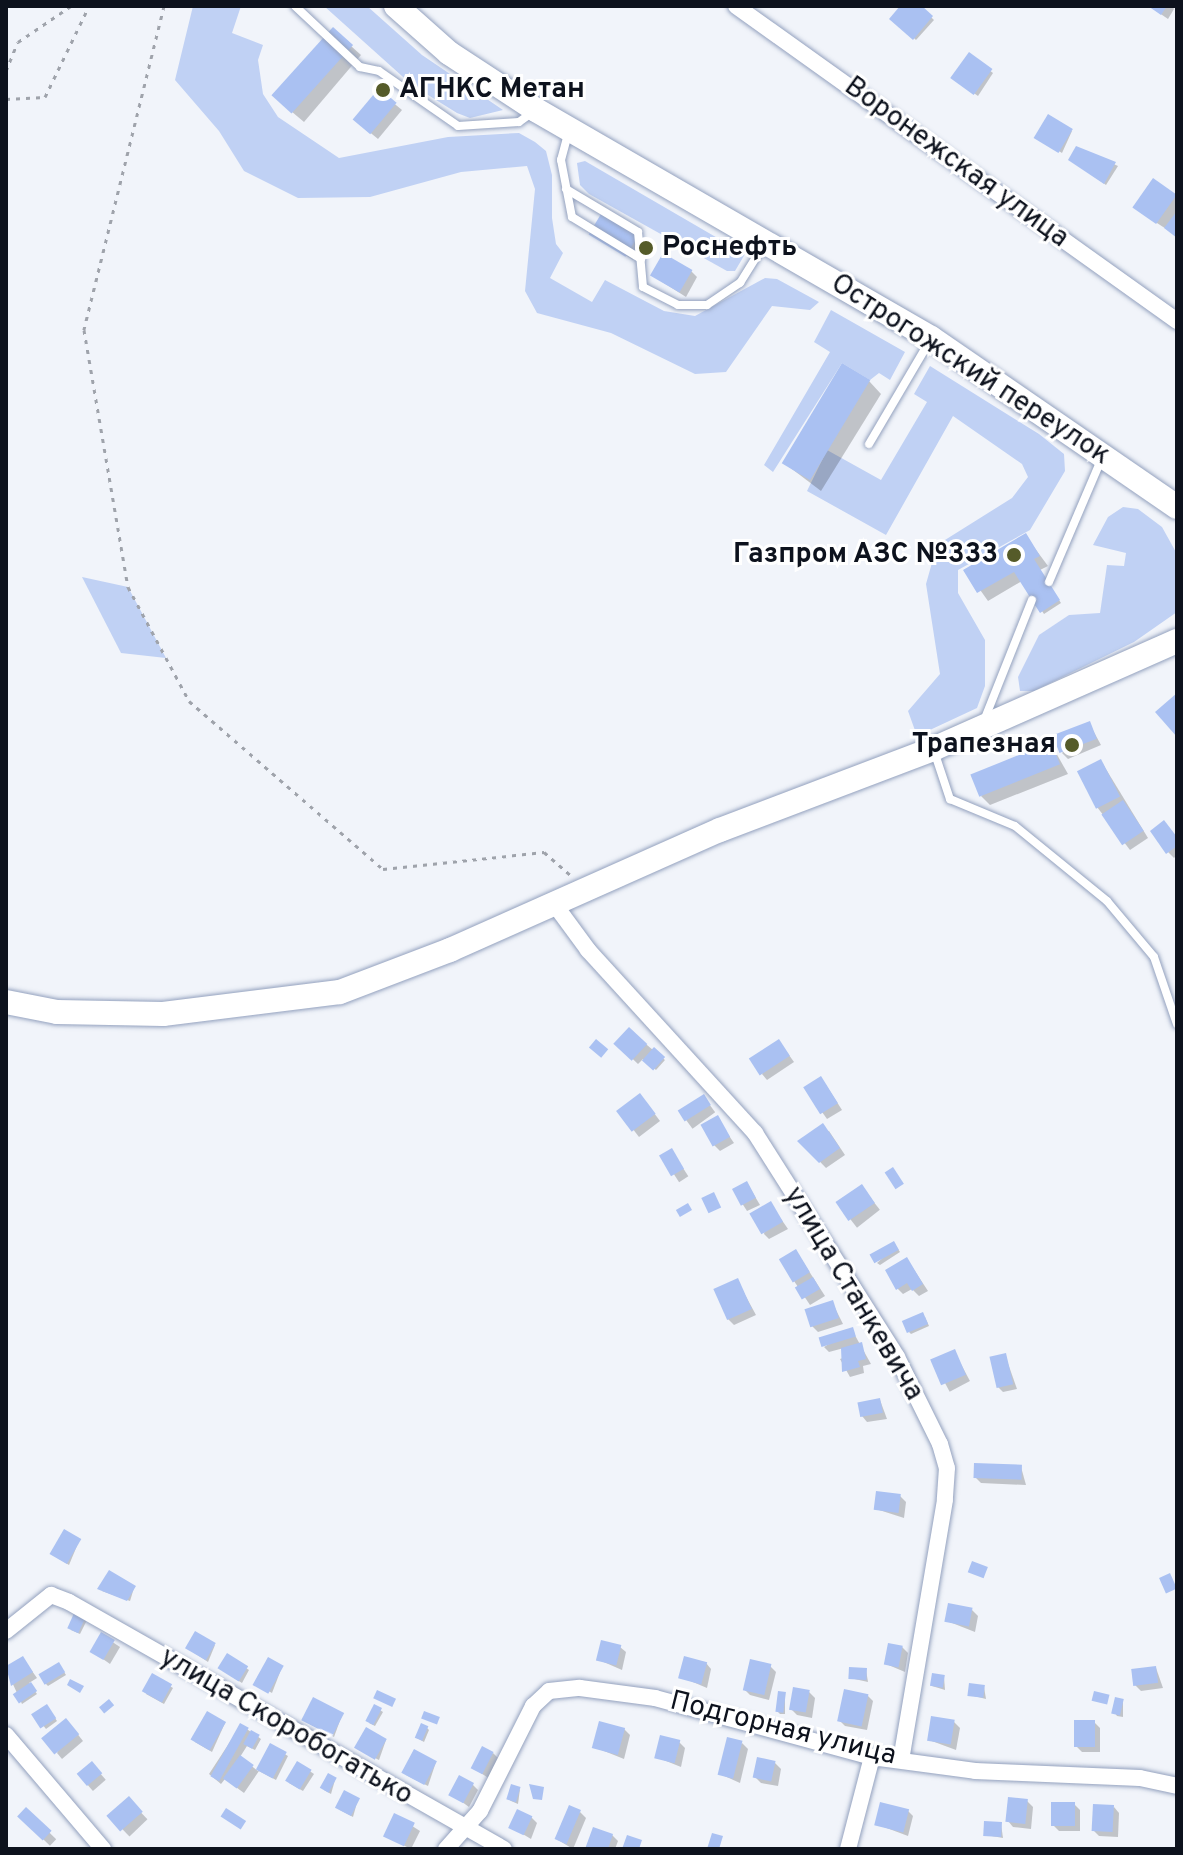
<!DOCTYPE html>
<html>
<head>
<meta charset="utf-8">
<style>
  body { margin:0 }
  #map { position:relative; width:1183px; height:1855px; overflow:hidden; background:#f1f4fa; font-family:Overpass,sans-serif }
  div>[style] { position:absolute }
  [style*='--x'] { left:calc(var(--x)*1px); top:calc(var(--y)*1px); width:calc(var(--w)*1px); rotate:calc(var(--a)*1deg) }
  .green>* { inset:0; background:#c0d1f4 }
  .shadow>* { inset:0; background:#0003; transform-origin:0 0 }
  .building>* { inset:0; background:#aac1f2; transform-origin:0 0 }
  .path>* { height:3px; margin-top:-1.5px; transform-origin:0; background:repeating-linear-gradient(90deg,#9fa3ab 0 4px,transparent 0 10px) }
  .roads { filter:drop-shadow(0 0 2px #93a1be) drop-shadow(0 0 2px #93a1be) }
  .service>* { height:8px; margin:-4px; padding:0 4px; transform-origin:4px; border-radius:4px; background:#fff }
  .minor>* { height:16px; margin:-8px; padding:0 8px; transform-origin:8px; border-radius:8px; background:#fff }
  .secondary>* { height:24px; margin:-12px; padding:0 12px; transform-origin:12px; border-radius:12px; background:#fff }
  .dots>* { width:22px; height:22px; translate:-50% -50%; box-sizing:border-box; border:4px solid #fff; border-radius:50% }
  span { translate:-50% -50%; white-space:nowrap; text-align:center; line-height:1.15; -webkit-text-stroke:6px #fff; paint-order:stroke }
  .poi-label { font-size:28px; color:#0d121d; font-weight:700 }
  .left { translate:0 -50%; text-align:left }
  .right { translate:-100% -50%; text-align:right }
  .street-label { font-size:28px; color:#0d121d }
  .frame { position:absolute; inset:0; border:8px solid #0d121d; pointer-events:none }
</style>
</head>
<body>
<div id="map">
  <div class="green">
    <div style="clip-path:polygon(193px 6px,241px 6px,232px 33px,263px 45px,258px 60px,263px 94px,278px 117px,339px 158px,448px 137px,519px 133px,535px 142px,546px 151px,552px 175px,552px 218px,556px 244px,563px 253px,550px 278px,592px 302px,605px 280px,664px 311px,695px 316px,765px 278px,777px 279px,819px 302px,810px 310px,772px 306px,726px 372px,695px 374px,611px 333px,537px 313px,525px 291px,535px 189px,527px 166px,461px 172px,370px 197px,298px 198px,244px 171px,219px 131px,175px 80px)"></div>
    <div style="clip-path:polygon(324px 6px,367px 6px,422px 55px,503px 110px,470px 118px,457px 113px,412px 85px)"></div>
    <div style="clip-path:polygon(585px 161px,745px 254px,735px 271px,727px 271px,589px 194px,580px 185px,577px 163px)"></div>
    <div style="clip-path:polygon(831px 310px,905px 352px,890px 380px,879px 373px,870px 380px,842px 363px,773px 472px,764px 465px,830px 352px,814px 342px)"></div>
    <div style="clip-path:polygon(930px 366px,1039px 434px,1064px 454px,1065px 471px,1030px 530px,958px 570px,958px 593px,985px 640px,985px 686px,977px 708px,917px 736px,908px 711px,940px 674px,926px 584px,937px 545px,1012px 498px,1028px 477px,1022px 464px,953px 416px,886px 535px,807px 491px,827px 450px,881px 480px,927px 402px,914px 394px)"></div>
    <div style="clip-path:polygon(1123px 507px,1138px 509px,1162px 527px,1177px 554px,1177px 612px,1134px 642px,1034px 691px,1020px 691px,1018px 677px,1039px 635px,1069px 615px,1100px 613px,1107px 565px,1124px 566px,1126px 553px,1093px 545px,1108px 517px)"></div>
    <div style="clip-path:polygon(82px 577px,128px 587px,166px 658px,121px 653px)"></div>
  </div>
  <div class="shadow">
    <div style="clip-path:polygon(903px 6px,919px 6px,934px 20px,916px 40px,892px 18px)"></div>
    <div style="clip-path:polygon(1149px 6px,1172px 6px,1174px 9px,1168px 19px)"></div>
    <div style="clip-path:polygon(333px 30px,361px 55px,304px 122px,285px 106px)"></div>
    <div style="clip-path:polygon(969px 55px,993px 73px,978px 96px,955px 80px)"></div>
    <div style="clip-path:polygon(379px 91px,402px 110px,378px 139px,361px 125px)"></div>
    <div style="clip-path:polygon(1072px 131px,1062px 153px,1036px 137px)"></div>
    <div style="clip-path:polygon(1077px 148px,1118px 166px,1106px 185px,1073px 162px)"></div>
    <div style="clip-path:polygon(1154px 181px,1177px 198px,1177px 236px,1140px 212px)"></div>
    <div style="left:602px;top:217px;width:49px;height:20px;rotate:32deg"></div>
    <div style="clip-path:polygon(691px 271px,697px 277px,686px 297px,653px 276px)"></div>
    <div style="clip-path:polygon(869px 381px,881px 394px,821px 491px,784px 463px)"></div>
    <div style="clip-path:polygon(1025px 535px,1048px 566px,1040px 570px,1061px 603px,1044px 614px,1022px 581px,988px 601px,966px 570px)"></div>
    <div style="clip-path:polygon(1089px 723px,1101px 745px,1068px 759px,1062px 753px)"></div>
    <div style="clip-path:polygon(1051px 744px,1068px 774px,990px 805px,981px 796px)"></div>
    <div style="clip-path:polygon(1101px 761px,1148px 838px,1130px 850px,1097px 807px)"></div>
    <div style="clip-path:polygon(1177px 838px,1177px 855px,1174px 858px,1168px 852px)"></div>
    <div style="clip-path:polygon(629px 1030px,665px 1060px,656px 1070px,643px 1059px,638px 1064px,616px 1043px)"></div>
    <div style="clip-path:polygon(779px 1041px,794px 1062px,767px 1080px,762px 1074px)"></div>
    <div style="clip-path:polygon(826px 1085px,842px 1110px,827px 1119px,805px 1088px)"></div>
    <div style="left:704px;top:1097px;width:19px;height:28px;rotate:54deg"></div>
    <div style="clip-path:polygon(645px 1101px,660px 1121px,639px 1137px,619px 1111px)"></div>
    <div style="clip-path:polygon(717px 1118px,734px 1143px,720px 1151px,714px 1145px)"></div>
    <div style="clip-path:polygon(829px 1131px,845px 1155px,826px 1168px,800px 1141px)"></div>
    <div style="left:672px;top:1151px;width:30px;height:11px;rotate:57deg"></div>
    <div style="clip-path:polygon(747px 1183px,760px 1205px,747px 1211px,733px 1189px)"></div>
    <div style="left:862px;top:1187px;width:29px;height:29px;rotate:52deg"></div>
    <div style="clip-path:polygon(770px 1203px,788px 1229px,769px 1239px,764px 1234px)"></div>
    <div style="clip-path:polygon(896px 1246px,900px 1252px,880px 1265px,877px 1263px)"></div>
    <div style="clip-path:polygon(796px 1251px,825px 1296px,810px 1305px,794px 1281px)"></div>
    <div style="clip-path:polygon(907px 1259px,928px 1291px,919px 1296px,912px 1289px,903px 1294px,897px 1288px)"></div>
    <div style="clip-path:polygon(737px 1280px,756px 1315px,734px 1325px,728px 1319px)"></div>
    <div style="clip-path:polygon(832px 1302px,843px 1324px,818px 1332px,812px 1326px)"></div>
    <div style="clip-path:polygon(925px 1317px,929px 1326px,911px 1334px,909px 1332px)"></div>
    <div style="clip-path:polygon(852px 1330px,871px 1364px,863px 1366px,864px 1373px,850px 1377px,840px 1359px,846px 1357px,844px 1348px,829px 1352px,824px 1347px)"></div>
    <div style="left:954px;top:1351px;width:34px;height:23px;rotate:62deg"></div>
    <div style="clip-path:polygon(1005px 1355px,1017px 1389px,1003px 1392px,997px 1386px)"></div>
    <div style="clip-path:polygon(880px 1400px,887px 1419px,867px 1422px,862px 1416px)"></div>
    <div style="clip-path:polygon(1021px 1467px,1026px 1485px,981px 1483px,975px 1477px)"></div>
    <div style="clip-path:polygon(900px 1496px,906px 1502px,904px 1518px,876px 1509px)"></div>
    <div style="clip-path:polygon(79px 1541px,69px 1565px,53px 1555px)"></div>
    <div style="clip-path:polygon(134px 1588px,130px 1601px,102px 1591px)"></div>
    <div style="clip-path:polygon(972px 1610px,978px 1616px,975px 1632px,947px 1621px)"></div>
    <div style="clip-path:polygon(76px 1614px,87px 1620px,80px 1634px,71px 1630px)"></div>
    <div style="clip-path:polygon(102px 1635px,120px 1647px,110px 1664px,93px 1652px)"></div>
    <div style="clip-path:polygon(215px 1645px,208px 1662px,190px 1650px)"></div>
    <div style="clip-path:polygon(620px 1647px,626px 1652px,622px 1670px,599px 1660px)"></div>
    <div style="clip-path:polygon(902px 1647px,908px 1653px,905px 1672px,886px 1664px)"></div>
    <div style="clip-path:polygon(228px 1656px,249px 1670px,242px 1683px,222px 1670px)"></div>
    <div style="clip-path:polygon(23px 1658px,37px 1678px,29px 1683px,37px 1694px,22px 1704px,6px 1669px)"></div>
    <div style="clip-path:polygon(706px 1663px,711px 1669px,707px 1688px,681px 1677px)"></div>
    <div style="clip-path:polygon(770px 1666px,776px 1672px,769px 1700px,750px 1695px,744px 1689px)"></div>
    <div style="clip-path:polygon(61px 1667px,66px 1675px,48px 1686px,45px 1683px)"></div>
    <div style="clip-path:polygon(282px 1667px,272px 1693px,256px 1684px)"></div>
    <div style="clip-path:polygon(1156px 1668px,1163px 1688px,1141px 1691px,1135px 1685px)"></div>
    <div style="clip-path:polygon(866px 1670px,868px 1682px,850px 1678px)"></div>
    <div style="clip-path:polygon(153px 1676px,173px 1688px,164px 1704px,146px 1694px)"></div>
    <div style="clip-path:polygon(944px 1677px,945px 1690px,932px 1686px)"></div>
    <div style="clip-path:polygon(984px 1687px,986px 1699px,970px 1695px)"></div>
    <div style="clip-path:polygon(809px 1692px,815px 1698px,812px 1718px,797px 1715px,791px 1709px)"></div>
    <div style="clip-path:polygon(785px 1694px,785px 1714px,780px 1714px,777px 1711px)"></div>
    <div style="clip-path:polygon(867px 1695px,873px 1701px,867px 1730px,845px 1726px,839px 1720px)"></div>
    <div style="clip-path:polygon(1123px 1701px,1123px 1717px,1117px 1716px,1115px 1713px)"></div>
    <div style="clip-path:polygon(49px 1709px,57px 1721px,46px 1729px,35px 1715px)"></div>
    <div style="clip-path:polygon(380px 1710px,383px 1712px,375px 1726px,369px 1723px)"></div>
    <div style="clip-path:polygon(342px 1715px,334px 1737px,306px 1722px)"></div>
    <div style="clip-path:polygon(954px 1722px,960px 1728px,956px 1750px,929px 1740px)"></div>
    <div style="clip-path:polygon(1094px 1722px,1100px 1728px,1100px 1752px,1082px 1752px,1076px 1746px)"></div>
    <div style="clip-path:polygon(225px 1723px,212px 1752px,195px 1742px)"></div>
    <div style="clip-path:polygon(241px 1725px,261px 1739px,255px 1750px,247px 1746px,240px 1757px,258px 1771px,271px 1746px,288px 1756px,276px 1780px,259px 1771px,244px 1793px,225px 1779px,221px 1784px,209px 1774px)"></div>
    <div style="clip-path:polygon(72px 1727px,83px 1741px,62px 1759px,57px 1753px)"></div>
    <div style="clip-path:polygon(427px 1728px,429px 1730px,424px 1742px,417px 1738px)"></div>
    <div style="clip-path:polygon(624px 1729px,630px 1735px,624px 1759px,594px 1747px)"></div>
    <div style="clip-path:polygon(386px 1740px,379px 1760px,359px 1750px)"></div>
    <div style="clip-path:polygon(679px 1742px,685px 1748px,681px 1767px,656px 1757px)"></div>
    <div style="clip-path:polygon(742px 1743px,748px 1749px,740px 1783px,720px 1774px)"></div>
    <div style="clip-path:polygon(493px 1753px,499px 1759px,490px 1779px,473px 1768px)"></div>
    <div style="clip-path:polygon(436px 1762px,428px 1786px,406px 1775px)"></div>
    <div style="clip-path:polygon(298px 1763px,314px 1774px,303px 1791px,289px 1783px)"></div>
    <div style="clip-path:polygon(775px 1763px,781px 1769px,778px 1786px,761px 1783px,755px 1777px)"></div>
    <div style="left:92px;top:1764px;width:21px;height:17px;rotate:49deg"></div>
    <div style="clip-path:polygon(335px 1780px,331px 1794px,324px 1790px)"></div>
    <div style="clip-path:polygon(472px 1784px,478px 1790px,469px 1807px,451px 1794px)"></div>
    <div style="clip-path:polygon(520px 1789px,518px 1804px,511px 1801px,508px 1799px)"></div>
    <div style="left:128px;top:1799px;width:28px;height:25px;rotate:46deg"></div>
    <div style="clip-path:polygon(358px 1799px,353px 1817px,340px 1810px)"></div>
    <div style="clip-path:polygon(1027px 1801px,1033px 1807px,1031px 1829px,1013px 1827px,1008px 1821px)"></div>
    <div style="clip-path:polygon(1074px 1804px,1080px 1810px,1080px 1831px,1059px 1831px,1053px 1825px)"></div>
    <div style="clip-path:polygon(1114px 1807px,1119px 1813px,1118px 1837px,1099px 1836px,1093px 1830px)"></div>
    <div style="left:26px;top:1810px;width:42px;height:9px;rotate:44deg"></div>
    <div style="clip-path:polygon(908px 1811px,913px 1816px,908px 1836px,876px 1824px)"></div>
    <div style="clip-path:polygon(580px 1812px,586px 1818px,573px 1849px,558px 1840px)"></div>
    <div style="clip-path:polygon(395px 1815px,420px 1831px,411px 1849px,385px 1836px)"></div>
    <div style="clip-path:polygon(531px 1817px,537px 1823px,531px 1839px,511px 1827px)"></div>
    <div style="clip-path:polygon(1001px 1824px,1003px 1838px,986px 1835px)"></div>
    <div style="clip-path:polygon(612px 1835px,618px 1841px,615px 1849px,587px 1849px)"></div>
  </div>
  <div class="building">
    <div style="clip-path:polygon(900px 6px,922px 6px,933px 16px,913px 40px,889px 19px)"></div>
    <div style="clip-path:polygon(1148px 6px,1167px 6px,1161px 15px)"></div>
    <div style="left:333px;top:27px;width:27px;height:92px;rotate:42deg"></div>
    <div style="left:969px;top:52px;width:29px;height:32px;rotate:36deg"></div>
    <div style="left:379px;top:88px;width:23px;height:41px;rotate:40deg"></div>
    <div style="left:1048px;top:114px;width:29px;height:28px;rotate:31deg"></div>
    <div style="clip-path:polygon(1076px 146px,1116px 162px,1104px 184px,1068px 160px)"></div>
    <div style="left:1153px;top:178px;width:29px;height:36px;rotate:35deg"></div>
    <div style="clip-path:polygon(1177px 211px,1177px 238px,1164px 228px)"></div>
    <div style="left:601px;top:214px;width:43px;height:24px;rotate:31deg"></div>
    <div style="left:663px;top:253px;width:34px;height:26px;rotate:30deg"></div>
    <div style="left:842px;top:363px;width:33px;height:117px;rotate:31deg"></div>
    <div style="clip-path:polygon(1026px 533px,1040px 556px,1034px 559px,1060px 600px,1040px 613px,1014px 572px,977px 593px,963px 570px)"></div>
    <div style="clip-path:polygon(1177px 693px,1177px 737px,1155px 712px)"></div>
    <div style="left:1090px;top:721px;width:19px;height:40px;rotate:69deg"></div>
    <div style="left:1051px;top:742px;width:24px;height:87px;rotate:68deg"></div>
    <div style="left:1101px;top:759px;width:42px;height:27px;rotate:63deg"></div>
    <div style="left:1123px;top:800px;width:37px;height:26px;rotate:56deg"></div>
    <div style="clip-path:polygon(1164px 820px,1177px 837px,1177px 846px,1166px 854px,1150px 831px)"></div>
    <div style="left:629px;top:1027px;width:25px;height:23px;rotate:43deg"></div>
    <div style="left:596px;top:1039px;width:16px;height:11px;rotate:40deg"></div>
    <div style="left:779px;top:1039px;width:20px;height:36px;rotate:57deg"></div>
    <div style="left:654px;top:1047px;width:15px;height:18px;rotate:42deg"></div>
    <div style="left:821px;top:1076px;width:32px;height:21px;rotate:58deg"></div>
    <div style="left:640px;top:1093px;width:26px;height:30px;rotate:53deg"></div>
    <div style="left:704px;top:1094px;width:13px;height:31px;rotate:58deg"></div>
    <div style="left:718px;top:1115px;width:25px;height:20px;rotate:61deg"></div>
    <div style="clip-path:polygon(823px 1123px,840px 1148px,819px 1163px,797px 1141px)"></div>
    <div style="left:672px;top:1148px;width:24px;height:15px;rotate:60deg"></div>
    <div style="left:893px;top:1167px;width:20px;height:10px;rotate:57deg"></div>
    <div style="left:747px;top:1181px;width:19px;height:17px;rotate:62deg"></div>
    <div style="left:862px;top:1184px;width:23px;height:32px;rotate:56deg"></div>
    <div style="left:714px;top:1192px;width:17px;height:14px;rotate:65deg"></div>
    <div style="left:771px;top:1201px;width:24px;height:25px;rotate:60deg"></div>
    <div style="left:688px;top:1203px;width:8px;height:14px;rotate:60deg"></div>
    <div style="left:894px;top:1241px;width:10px;height:28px;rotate:61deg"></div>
    <div style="left:796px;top:1249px;width:27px;height:20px;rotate:59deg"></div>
    <div style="clip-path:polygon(907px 1257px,923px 1284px,912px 1291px,907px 1283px,896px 1290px,885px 1270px)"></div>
    <div style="left:813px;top:1277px;width:14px;height:21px;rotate:60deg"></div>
    <div style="left:738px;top:1278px;width:34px;height:27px;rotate:66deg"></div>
    <div style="left:833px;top:1300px;width:19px;height:30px;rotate:72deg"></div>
    <div style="left:923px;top:1312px;width:13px;height:23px;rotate:67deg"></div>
    <div style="left:853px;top:1327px;width:10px;height:36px;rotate:73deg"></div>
    <div style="clip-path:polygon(862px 1342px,866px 1359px,858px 1361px,860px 1367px,842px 1372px,841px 1348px)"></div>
    <div style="left:955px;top:1349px;width:28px;height:27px;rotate:67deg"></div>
    <div style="left:1006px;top:1353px;width:32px;height:17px;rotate:77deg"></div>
    <div style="left:880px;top:1398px;width:15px;height:23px;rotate:79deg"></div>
    <div style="left:974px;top:1463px;width:48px;height:15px;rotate:2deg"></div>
    <div style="left:876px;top:1491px;width:25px;height:19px;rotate:7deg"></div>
    <div style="left:64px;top:1529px;width:20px;height:29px;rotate:30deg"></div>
    <div style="left:972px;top:1561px;width:17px;height:12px;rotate:21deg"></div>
    <div style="clip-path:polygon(109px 1570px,136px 1586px,127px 1601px,97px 1589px)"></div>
    <div style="left:1170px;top:1573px;width:17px;height:12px;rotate:66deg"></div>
    <div style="left:948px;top:1603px;width:25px;height:19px;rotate:11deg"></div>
    <div style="left:75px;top:1611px;width:12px;height:19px;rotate:24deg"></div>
    <div style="left:195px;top:1631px;width:24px;height:20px;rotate:30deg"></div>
    <div style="left:101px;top:1632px;width:16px;height:23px;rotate:30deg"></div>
    <div style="left:601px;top:1640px;width:21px;height:21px;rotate:14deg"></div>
    <div style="left:888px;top:1643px;width:15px;height:22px;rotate:11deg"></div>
    <div style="left:227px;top:1653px;width:25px;height:18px;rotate:32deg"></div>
    <div style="clip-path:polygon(23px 1656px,33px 1672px,11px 1686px,6px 1666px)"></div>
    <div style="left:684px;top:1656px;width:24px;height:23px;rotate:15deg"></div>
    <div style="left:268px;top:1657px;width:18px;height:32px;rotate:29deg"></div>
    <div style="left:750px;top:1659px;width:22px;height:32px;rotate:13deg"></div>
    <div style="left:59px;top:1662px;width:12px;height:24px;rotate:59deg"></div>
    <div style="left:1156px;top:1666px;width:17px;height:25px;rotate:83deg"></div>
    <div style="left:849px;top:1667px;width:18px;height:12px;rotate:3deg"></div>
    <div style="left:152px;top:1673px;width:23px;height:21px;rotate:29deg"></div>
    <div style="left:932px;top:1673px;width:13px;height:13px;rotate:9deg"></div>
    <div style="clip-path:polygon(70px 1679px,84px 1686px,80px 1693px,67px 1685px)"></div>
    <div style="left:31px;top:1682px;width:11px;height:22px;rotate:56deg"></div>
    <div style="left:969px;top:1683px;width:16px;height:13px;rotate:7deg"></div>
    <div style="left:793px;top:1687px;width:17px;height:23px;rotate:10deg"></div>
    <div style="left:844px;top:1689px;width:25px;height:33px;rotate:12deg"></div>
    <div style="left:377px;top:1690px;width:21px;height:9px;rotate:25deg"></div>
    <div style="left:778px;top:1691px;width:8px;height:21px;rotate:7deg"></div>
    <div style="left:1094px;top:1691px;width:16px;height:10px;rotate:14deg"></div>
    <div style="left:313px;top:1697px;width:35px;height:26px;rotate:27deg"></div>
    <div style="left:1115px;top:1697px;width:9px;height:17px;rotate:13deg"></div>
    <div style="left:109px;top:1699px;width:8px;height:13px;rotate:50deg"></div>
    <div style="left:47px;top:1704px;width:17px;height:19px;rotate:57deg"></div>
    <div style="left:374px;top:1704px;width:9px;height:19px;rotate:27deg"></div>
    <div style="left:207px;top:1711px;width:22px;height:33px;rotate:30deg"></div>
    <div style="left:424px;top:1711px;width:17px;height:8px;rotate:21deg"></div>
    <div style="left:931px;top:1716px;width:24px;height:25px;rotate:9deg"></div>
    <div style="left:66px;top:1718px;width:21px;height:32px;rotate:51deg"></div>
    <div style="left:1074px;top:1720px;width:21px;height:27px"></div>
    <div style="left:599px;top:1721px;width:27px;height:28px;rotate:15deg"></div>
    <div style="left:240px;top:1723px;width:10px;height:61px;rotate:29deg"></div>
    <div style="left:421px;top:1723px;width:8px;height:16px;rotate:23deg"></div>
    <div style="left:366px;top:1727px;width:24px;height:24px;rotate:30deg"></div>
    <div style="left:251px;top:1730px;width:10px;height:16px;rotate:29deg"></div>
    <div style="left:660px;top:1735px;width:21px;height:24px;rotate:14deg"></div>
    <div style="left:727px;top:1737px;width:16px;height:39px;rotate:14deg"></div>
    <div style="left:270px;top:1743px;width:19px;height:30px;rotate:28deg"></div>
    <div style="left:482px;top:1746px;width:13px;height:25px;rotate:27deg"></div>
    <div style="left:414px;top:1749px;width:26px;height:27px;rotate:28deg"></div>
    <div style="left:240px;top:1755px;width:17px;height:29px;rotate:36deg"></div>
    <div style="left:757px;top:1757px;width:19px;height:21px;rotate:12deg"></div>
    <div style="left:92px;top:1761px;width:16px;height:20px;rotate:50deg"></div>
    <div style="left:297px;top:1761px;width:17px;height:23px;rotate:31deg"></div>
    <div style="left:328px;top:1773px;width:10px;height:17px;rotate:29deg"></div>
    <div style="left:459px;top:1775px;width:17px;height:23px;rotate:28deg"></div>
    <div style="left:511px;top:1784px;width:10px;height:16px;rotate:17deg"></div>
    <div style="clip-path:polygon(529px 1784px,544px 1787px,542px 1800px,533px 1799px)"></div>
    <div style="left:344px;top:1790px;width:18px;height:20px;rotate:27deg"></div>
    <div style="left:129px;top:1796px;width:21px;height:30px;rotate:49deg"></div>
    <div style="left:1008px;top:1797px;width:20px;height:25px;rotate:6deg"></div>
    <div style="left:880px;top:1802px;width:30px;height:24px;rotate:14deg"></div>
    <div style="left:1051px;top:1802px;width:24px;height:24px"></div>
    <div style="left:1093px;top:1804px;width:21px;height:27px;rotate:3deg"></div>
    <div style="left:569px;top:1805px;width:13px;height:37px;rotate:23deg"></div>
    <div style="left:26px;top:1807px;width:35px;height:13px;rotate:43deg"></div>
    <div style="left:226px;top:1808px;width:24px;height:10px;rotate:33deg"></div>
    <div style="left:517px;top:1809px;width:17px;height:21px;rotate:25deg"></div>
    <div style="left:394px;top:1813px;width:23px;height:26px;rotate:25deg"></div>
    <div style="left:984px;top:1821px;width:18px;height:15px;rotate:3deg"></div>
    <div style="clip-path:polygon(593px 1827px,613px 1834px,608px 1849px,585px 1849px)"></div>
    <div style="clip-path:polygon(712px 1833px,723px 1836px,719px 1849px,707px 1849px)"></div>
    <div style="clip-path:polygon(627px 1835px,642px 1840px,639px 1849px,622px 1849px)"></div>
  </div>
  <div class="path">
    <div style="--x:164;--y:6;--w:334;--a:103.9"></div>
    <div style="--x:84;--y:330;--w:261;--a:80.3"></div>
    <div style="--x:128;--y:587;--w:129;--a:61.8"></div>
    <div style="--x:189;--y:701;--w:257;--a:40.9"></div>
    <div style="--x:383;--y:869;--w:162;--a:-6"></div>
    <div style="--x:544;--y:852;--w:37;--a:41"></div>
    <div style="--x:6;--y:71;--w:31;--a:-68"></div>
    <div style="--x:18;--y:42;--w:64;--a:-34.2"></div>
    <div style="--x:6;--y:99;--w:39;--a:-3"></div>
    <div style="--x:45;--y:97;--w:101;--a:-64.2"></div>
  </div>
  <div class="roads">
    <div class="service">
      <div style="--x:295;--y:6;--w:89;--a:43.2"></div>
      <div style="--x:360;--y:67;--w:19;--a:12"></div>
      <div style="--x:379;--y:71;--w:96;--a:34.8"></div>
      <div style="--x:458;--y:126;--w:61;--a:-3.8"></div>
      <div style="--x:519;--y:122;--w:17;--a:-36"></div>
      <div style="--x:568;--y:134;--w:27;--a:105"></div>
      <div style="--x:561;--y:160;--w:58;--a:79.1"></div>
      <div style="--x:572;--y:217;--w:81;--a:31.3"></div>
      <div style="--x:566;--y:189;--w:84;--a:30.8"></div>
      <div style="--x:638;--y:232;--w:55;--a:84.8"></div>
      <div style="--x:643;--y:287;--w:39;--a:27"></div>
      <div style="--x:678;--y:305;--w:29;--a:0"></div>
      <div style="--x:707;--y:305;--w:40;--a:-34"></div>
      <div style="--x:740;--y:283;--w:44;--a:-58.1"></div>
      <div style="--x:869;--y:444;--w:118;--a:-59.5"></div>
      <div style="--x:1049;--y:582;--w:135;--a:-66.9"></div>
      <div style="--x:985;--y:718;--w:127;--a:-68.3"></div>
      <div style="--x:934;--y:751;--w:51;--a:71.6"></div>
      <div style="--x:950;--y:799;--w:70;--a:22.6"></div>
      <div style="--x:1015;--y:826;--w:119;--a:39.2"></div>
      <div style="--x:1107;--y:901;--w:73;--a:50"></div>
      <div style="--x:1154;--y:957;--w:71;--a:71.1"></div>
    </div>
    <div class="minor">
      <div style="--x:736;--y:6;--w:542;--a:35.54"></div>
      <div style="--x:555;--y:905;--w:56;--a:53.7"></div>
      <div style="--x:588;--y:950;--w:248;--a:47.6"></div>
      <div style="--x:755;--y:1133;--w:265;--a:57.6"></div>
      <div style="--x:897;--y:1357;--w:97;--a:63.7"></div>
      <div style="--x:940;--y:1444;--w:25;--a:74"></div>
      <div style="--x:947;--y:1468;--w:32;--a:94"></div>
      <div style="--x:945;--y:1500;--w:263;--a:99.6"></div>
      <div style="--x:6;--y:1631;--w:58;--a:-38.7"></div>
      <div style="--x:51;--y:1595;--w:19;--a:21"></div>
      <div style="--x:69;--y:1602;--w:500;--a:29.59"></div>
      <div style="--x:6;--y:1735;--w:150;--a:49.6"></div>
      <div style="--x:446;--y:1849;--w:51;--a:-48.2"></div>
      <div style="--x:480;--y:1811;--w:118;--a:-63.2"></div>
      <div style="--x:533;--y:1706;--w:22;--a:-43"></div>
      <div style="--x:549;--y:1691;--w:31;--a:-6"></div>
      <div style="--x:580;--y:1688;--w:76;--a:7.6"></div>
      <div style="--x:655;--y:1698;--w:225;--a:15.2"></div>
      <div style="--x:872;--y:1757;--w:104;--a:7.7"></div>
      <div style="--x:975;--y:1771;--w:165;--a:2.4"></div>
      <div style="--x:1140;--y:1778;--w:38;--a:12"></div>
      <div style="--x:848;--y:1849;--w:95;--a:-75.4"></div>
    </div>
    <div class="secondary">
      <div style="--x:396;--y:6;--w:71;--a:41.6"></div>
      <div style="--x:449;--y:53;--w:104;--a:33.2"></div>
      <div style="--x:536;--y:110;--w:456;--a:30"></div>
      <div style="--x:931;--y:338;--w:298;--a:34.5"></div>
      <div style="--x:6;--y:1002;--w:52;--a:11.1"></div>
      <div style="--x:57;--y:1012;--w:106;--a:1.1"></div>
      <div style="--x:163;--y:1014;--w:178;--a:-7.1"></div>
      <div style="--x:340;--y:992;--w:118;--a:-20.9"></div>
      <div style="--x:450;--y:950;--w:295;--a:-24"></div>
      <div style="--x:720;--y:830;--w:228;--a:-20.8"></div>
      <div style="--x:933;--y:749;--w:267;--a:-23.9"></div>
    </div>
  </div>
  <div class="dots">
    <div style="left:383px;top:90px;background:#555b29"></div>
    <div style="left:646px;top:248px;background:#555b29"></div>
    <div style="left:1014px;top:555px;background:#555b29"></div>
    <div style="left:1072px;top:745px;background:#555b29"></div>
  </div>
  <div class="poi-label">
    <span class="left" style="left:399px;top:90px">АГНКС Метан</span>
    <span class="left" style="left:662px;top:248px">Роснефть</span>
    <span class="right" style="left:998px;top:555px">Газпром АЗС №333</span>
    <span class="right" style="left:1056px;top:745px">Трапезная</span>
  </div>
  <div class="street-label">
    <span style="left:956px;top:163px;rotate:36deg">Воронежская улица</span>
    <span style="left:970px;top:370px;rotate:33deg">Острогожский переулок</span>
    <span style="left:853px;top:1294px;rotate:59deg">улица Станкевича</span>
    <span style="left:286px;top:1727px;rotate:30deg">улица Скоробогатько</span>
    <span style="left:783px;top:1729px;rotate:14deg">Подгорная улица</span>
  </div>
  <div class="frame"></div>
</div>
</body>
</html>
